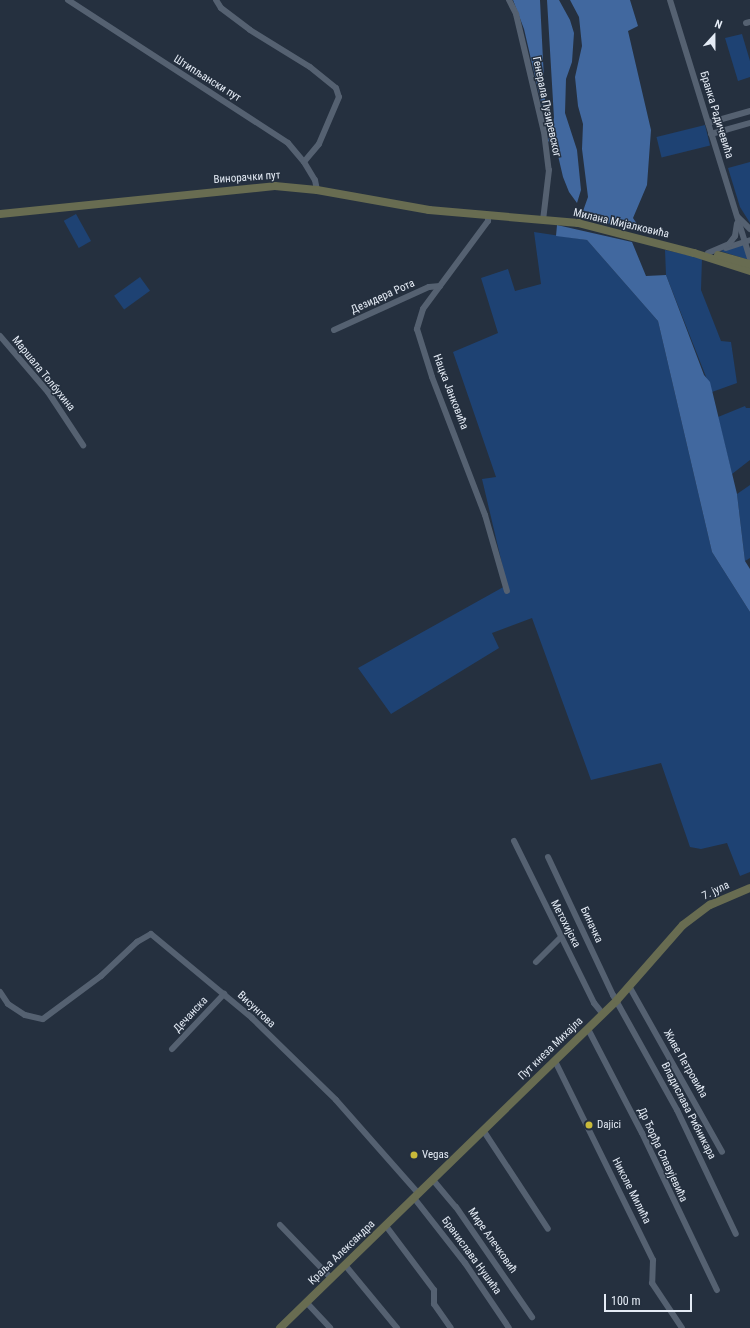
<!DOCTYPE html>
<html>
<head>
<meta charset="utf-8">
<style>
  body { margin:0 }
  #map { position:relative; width:750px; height:1328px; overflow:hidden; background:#25303f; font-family:"Roboto Condensed",sans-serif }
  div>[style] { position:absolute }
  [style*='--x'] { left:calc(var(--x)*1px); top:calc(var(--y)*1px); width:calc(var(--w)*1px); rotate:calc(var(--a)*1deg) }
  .green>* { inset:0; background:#1e4273; transform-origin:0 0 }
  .forest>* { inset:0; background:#41689f }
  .street>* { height:6px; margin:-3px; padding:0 3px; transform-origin:3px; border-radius:3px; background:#556171 }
  .secondary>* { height:8px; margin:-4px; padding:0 4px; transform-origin:4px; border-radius:4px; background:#686c51 }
  .dots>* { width:11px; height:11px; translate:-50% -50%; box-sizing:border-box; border:2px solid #25303f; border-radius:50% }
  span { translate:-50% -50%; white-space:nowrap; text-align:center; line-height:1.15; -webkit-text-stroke:3px #25303f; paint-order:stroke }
  .street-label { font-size:11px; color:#e4ebf5 }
  .poi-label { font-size:11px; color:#e4ebf5 }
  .left { translate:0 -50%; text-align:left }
  .north { position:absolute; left:694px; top:16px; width:40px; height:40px; -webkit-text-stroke:3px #25303f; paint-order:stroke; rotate:21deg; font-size:11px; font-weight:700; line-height:16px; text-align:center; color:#e4ebf5 }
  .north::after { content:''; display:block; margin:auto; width:14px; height:18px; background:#e4ebf5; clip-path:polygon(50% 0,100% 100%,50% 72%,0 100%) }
  .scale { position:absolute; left:604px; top:1294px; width:88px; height:18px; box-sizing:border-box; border:2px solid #e4ebf5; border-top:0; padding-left:5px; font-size:12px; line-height:14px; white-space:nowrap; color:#e4ebf5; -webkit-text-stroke:3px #25303f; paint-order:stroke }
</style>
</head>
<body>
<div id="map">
  <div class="green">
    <div style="clip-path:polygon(742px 34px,750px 61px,750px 77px,738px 81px,725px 38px)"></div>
    <div style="left:705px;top:125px;width:21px;height:50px;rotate:76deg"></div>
    <div style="clip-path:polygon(750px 162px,750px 223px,740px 207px,728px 168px)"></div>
    <div style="left:76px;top:214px;width:31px;height:14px;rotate:61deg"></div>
    <div style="clip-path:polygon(534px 232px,587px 240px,658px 321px,712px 552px,750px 612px,750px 872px,740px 876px,727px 843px,701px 849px,690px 847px,661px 763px,591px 780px,532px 618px,492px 633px,499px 648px,391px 714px,358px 668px,507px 585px,482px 479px,496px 477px,453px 352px,498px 333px,481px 278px,508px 269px,515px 291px,541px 284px)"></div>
    <div style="clip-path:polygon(743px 244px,749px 260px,720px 251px)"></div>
    <div style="clip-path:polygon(665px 250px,702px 258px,701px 290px,721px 341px,731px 342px,737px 383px,712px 392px,666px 275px)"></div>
    <div style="left:140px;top:277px;width:17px;height:32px;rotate:54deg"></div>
    <div style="clip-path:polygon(745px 406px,746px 408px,750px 408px,750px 460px,732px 474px,718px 417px)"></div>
    <div style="clip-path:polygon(750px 485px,750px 558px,745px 561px,737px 494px)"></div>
  </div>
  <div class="forest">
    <div style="clip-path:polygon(513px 0,540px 0,545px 100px,543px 111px,524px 29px)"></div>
    <div style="clip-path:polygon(547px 0,559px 0,570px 20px,574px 33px,572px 62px,566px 79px,565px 113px,577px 150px,581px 190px,577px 203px,569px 192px,563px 177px,556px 147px,548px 141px,554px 118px)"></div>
    <div style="clip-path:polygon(570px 0,630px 0,638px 26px,628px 31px,651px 130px,647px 185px,633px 218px,641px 230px,586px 219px,583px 211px,588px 197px,582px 149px,583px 124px,578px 106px,575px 77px,582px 46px,579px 17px)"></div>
    <div style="clip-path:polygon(557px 225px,632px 242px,646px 276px,666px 275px,704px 375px,710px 382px,737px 494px,745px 561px,750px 569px,750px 612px,712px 552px,658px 321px,587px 240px,556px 236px)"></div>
  </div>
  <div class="street">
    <div style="--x:68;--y:0;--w:262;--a:33"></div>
    <div style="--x:288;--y:143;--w:25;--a:50"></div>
    <div style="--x:304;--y:162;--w:21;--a:59"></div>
    <div style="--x:315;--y:180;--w:10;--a:79"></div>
    <div style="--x:216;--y:0;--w:9;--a:58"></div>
    <div style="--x:221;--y:8;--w:36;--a:37"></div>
    <div style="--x:250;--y:30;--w:70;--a:31.7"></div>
    <div style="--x:310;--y:67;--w:33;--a:39"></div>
    <div style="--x:336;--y:88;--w:9;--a:72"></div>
    <div style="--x:339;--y:97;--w:51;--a:113.1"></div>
    <div style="--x:319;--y:144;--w:23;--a:130"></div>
    <div style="--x:509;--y:0;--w:16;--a:63"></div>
    <div style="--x:516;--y:14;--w:121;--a:76.7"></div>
    <div style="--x:544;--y:132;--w:38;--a:83"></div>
    <div style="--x:549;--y:170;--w:50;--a:96.8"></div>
    <div style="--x:670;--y:0;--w:270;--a:72.8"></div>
    <div style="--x:746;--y:23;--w:4;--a:-14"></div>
    <div style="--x:708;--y:123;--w:44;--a:-15.9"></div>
    <div style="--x:711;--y:134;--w:41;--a:-15.8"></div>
    <div style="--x:488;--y:215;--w:6;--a:90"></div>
    <div style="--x:488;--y:221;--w:109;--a:126.5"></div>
    <div style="--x:423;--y:309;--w:21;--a:107"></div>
    <div style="--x:417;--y:329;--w:50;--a:72.6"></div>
    <div style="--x:432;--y:377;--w:148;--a:69"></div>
    <div style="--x:485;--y:515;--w:79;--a:73.9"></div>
    <div style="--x:738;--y:217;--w:17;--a:45"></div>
    <div style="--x:726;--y:248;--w:25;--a:-18"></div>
    <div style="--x:708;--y:253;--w:23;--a:-23"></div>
    <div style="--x:729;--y:244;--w:10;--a:-53"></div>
    <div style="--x:735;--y:236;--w:13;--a:-81"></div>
    <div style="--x:334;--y:330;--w:104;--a:-24.4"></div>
    <div style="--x:429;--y:287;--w:11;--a:-5"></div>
    <div style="--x:0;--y:336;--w:74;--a:49.4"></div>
    <div style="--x:48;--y:392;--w:64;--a:56.6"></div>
    <div style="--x:514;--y:841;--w:181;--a:63.7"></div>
    <div style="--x:594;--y:1003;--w:14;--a:51"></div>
    <div style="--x:548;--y:857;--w:153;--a:64.8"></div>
    <div style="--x:613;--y:995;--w:132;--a:60.9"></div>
    <div style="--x:677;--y:1110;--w:137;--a:64.6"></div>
    <div style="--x:536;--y:962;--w:35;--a:-45"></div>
    <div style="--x:629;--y:986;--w:190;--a:60.7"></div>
    <div style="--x:0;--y:992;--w:14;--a:56"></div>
    <div style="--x:8;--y:1004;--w:20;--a:33"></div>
    <div style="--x:25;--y:1015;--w:18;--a:13"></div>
    <div style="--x:43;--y:1019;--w:72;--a:-36.6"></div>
    <div style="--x:101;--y:976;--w:50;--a:-43.4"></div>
    <div style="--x:137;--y:942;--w:16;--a:-30"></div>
    <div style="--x:151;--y:934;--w:131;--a:39.7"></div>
    <div style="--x:252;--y:1018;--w:117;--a:44.3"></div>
    <div style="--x:336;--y:1100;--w:125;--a:48.6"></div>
    <div style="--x:588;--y:1029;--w:117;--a:62.6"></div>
    <div style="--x:642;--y:1133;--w:174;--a:64.5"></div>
    <div style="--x:172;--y:1049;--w:76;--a:-46.6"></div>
    <div style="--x:555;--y:1061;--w:222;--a:63.8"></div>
    <div style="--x:653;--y:1260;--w:23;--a:92"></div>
    <div style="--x:652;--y:1283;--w:54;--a:56.3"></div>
    <div style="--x:483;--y:1130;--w:118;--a:56.7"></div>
    <div style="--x:433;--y:1180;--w:35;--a:50"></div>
    <div style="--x:456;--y:1207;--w:134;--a:55.4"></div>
    <div style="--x:414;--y:1198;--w:83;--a:51.9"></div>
    <div style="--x:465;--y:1263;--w:78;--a:55.9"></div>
    <div style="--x:280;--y:1225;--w:74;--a:46.1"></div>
    <div style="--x:386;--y:1226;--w:80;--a:53.1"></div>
    <div style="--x:434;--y:1290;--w:14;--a:90"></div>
    <div style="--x:434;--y:1304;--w:29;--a:55"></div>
    <div style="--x:345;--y:1265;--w:82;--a:50.5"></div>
    <div style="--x:307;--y:1303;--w:34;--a:47"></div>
  </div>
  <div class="secondary">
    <div style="--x:0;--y:214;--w:276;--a:-5.8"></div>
    <div style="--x:275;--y:186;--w:42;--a:5.4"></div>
    <div style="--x:317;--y:190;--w:114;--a:10.1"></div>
    <div style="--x:429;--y:210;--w:150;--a:5"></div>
    <div style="--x:578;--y:223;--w:120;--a:14.5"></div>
    <div style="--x:694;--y:253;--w:59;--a:17.8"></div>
    <div style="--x:718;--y:255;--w:33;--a:16"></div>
    <div style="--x:280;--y:1328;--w:470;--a:-44.2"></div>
    <div style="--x:617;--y:1000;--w:100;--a:-48.7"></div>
    <div style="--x:683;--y:925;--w:34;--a:-37"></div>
    <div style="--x:710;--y:905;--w:43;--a:-23"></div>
  </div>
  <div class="dots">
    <div style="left:589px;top:1125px;background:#c9ba3a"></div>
    <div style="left:414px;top:1155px;background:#c9ba3a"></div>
  </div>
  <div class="street-label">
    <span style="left:207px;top:79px;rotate:32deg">Штипљански пут</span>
    <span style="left:546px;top:107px;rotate:78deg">Генерала Пузиревског</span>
    <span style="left:716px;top:115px;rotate:73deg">Бранка Радичевића</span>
    <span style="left:247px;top:178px;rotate:-4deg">Винорачки пут</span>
    <span style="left:621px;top:224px;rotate:13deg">Милана Мијалковића</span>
    <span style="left:383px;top:297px;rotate:-24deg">Дезидера Рота</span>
    <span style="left:43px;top:374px;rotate:51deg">Маршала Толбухина</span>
    <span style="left:450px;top:392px;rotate:69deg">Нацка Јанковића</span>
    <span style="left:716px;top:891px;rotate:-26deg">7. јула</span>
    <span style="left:565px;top:924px;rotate:63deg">Метохијска</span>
    <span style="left:591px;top:925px;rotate:65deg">Биначка</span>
    <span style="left:256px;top:1010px;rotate:43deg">Висунгова</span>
    <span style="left:191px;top:1015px;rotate:-47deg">Дечанска</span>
    <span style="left:551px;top:1049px;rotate:-44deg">Пут кнеза Михајла</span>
    <span style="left:685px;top:1064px;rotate:60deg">Живе Петровића</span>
    <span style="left:688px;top:1111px;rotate:63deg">Владислава Рибникара</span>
    <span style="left:662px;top:1155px;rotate:65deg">Др Ђорђа Славујевића</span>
    <span style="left:631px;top:1191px;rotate:63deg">Николе Милића</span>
    <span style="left:492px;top:1241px;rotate:55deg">Мире Алечковић</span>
    <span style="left:342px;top:1253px;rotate:-44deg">Краља Александра</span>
    <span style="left:471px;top:1256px;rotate:54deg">Бранислава Нушића</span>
  </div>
  <div class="poi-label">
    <span class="left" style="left:597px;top:1125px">Dajici</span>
    <span class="left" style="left:422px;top:1155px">Vegas</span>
  </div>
  <div class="north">N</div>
  <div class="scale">100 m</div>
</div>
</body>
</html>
